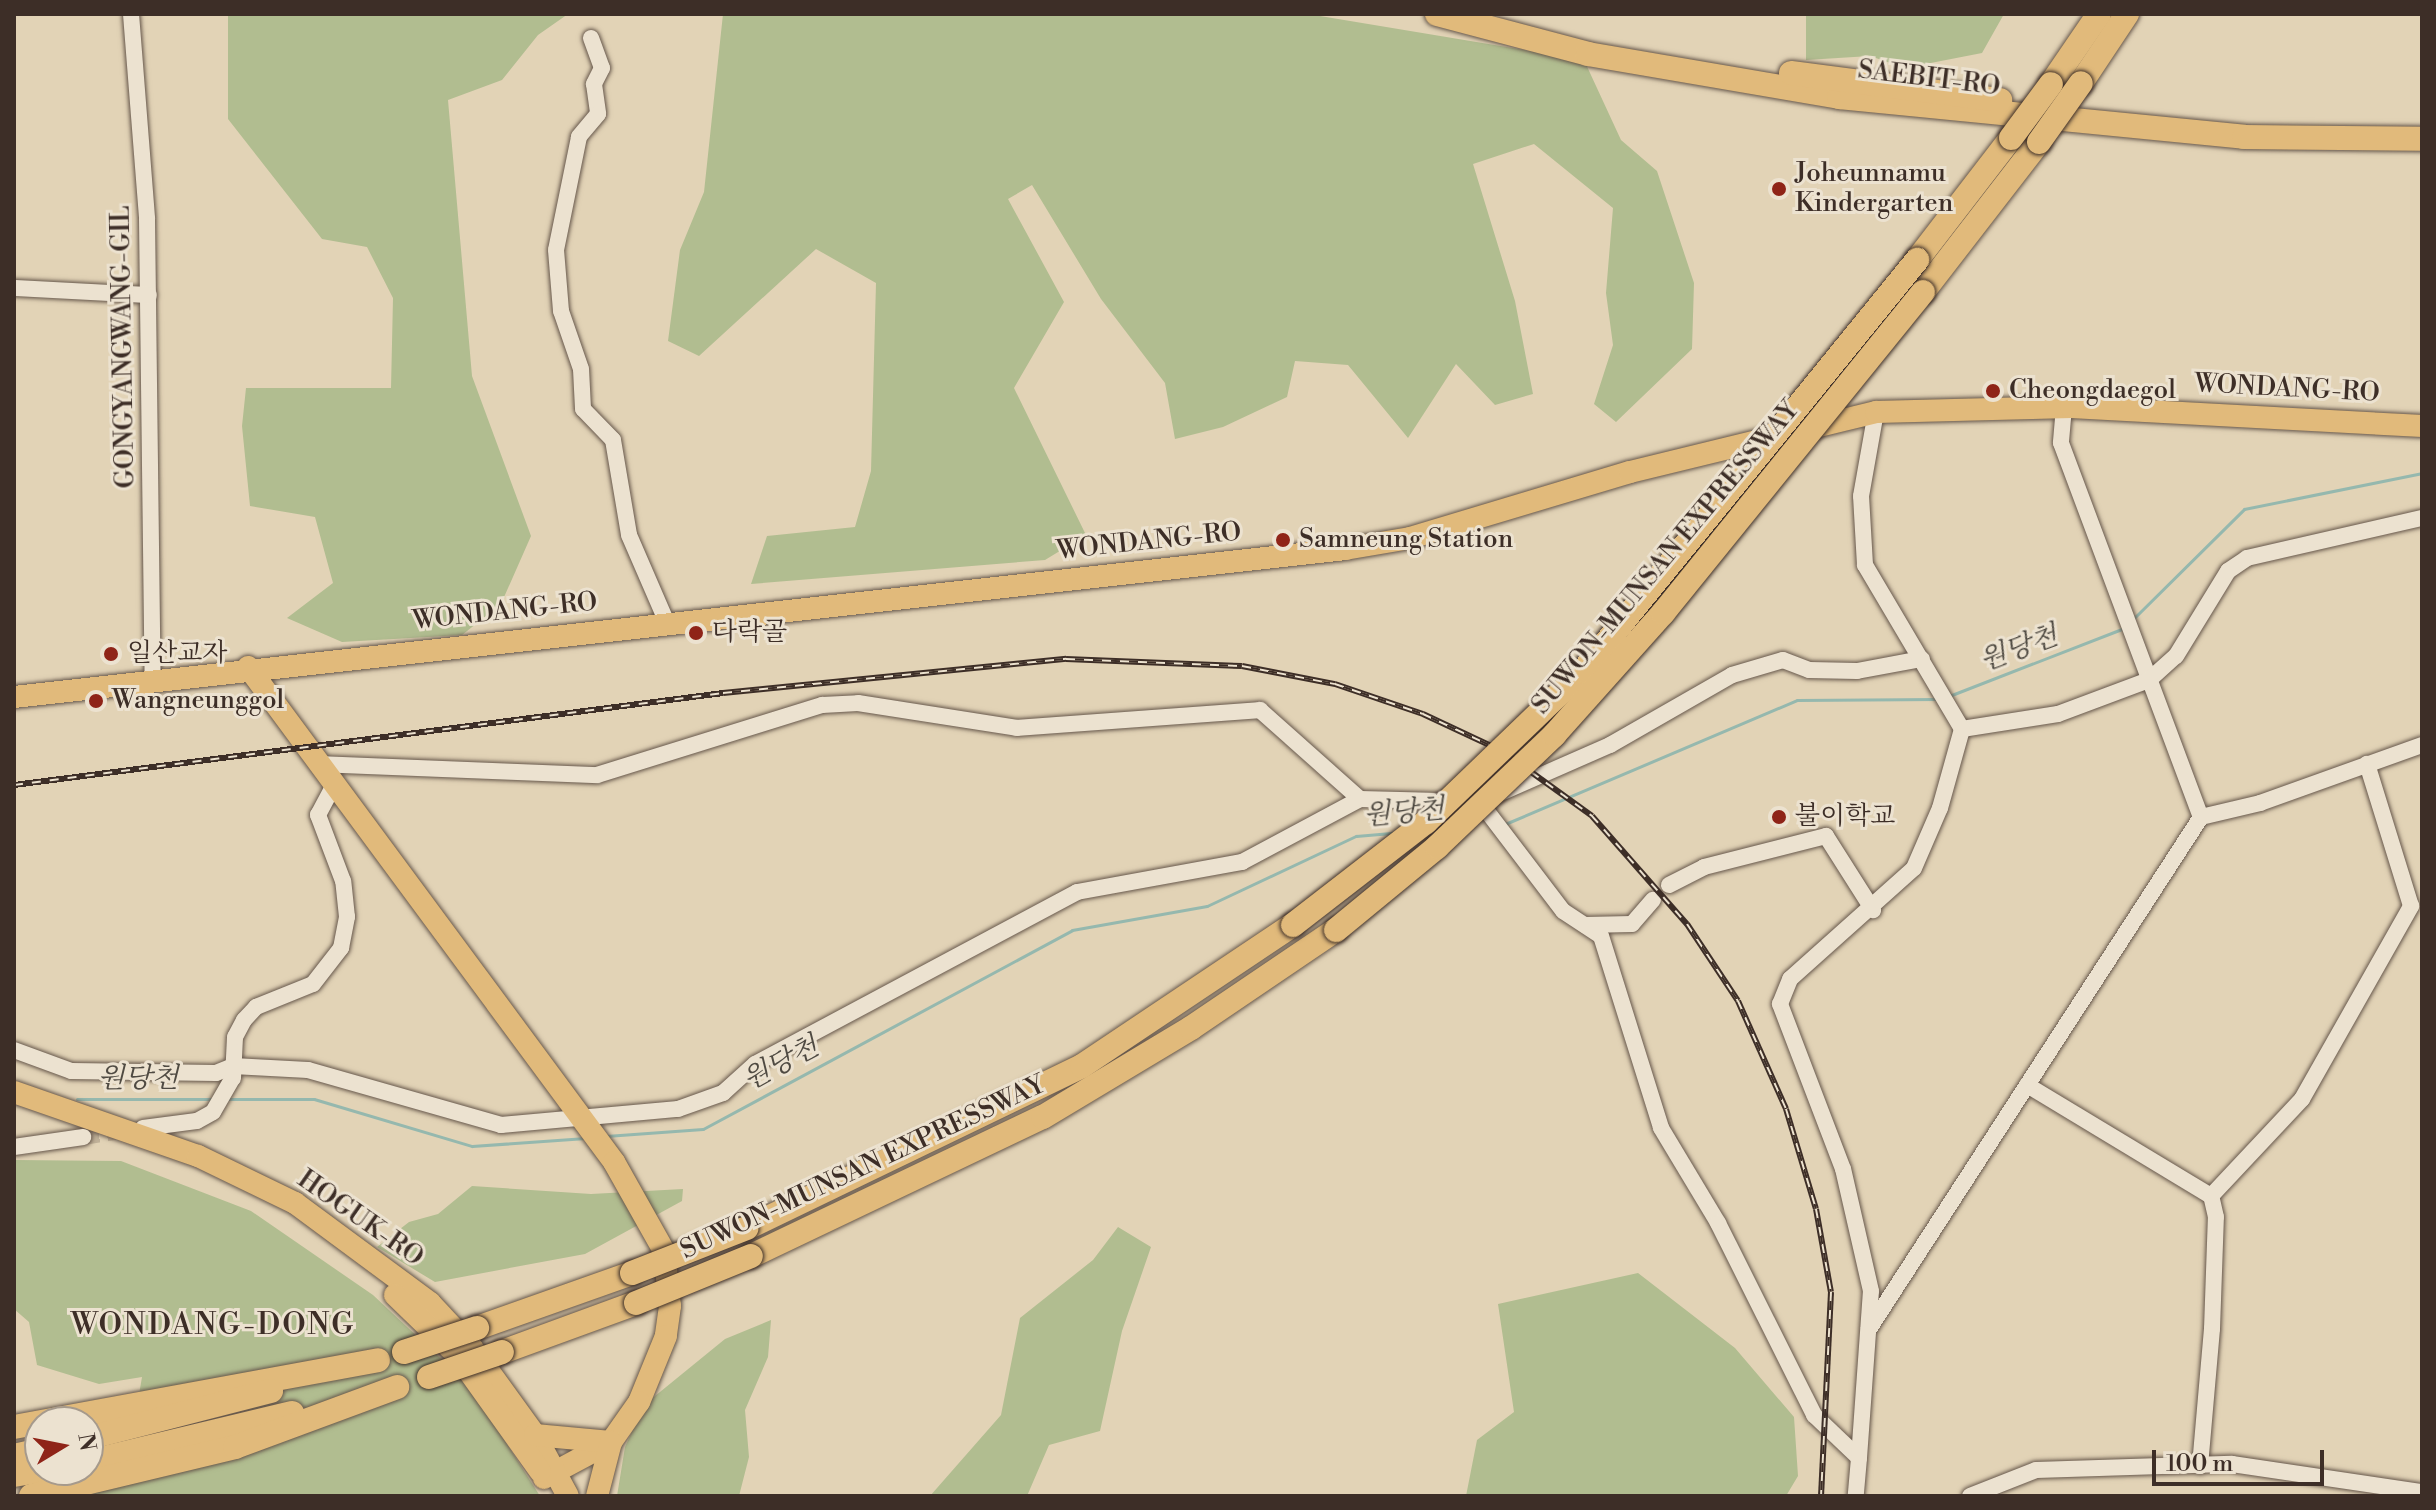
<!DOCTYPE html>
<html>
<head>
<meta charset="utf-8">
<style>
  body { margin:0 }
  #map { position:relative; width:2436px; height:1510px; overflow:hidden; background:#e2d3b6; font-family:"Libre Bodoni","Noto Serif KR",serif }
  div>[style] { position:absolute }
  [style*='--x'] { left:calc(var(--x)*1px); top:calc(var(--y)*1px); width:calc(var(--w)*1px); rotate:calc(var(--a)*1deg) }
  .green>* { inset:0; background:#b1bd90 }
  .stream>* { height:3px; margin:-1.5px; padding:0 1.5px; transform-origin:1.5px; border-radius:1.5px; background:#95b8ae }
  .minor-tunnel>* { height:16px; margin-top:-8px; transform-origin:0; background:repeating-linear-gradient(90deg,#c1b299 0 16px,transparent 0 24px) }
  .roads { filter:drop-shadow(0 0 2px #66574b) drop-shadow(0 0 2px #66574b) }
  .minor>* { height:16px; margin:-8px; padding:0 8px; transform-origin:8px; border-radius:8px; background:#ece2d0 }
  .major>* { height:22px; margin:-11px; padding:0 11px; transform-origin:11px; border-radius:11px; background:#e1ba7b }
  .highway>* { height:24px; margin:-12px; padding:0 12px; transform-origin:12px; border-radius:12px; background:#e1ba7b }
  .rail>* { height:6px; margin-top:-3px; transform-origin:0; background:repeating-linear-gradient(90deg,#ece2d0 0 9px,#3d2e27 0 18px); box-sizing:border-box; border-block:2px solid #3d2e27 }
  .bridges { filter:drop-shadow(0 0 2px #3d2e27) drop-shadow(0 0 2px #3d2e27) }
  .highway-bridge>* { height:24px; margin:-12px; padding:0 12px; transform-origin:12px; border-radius:12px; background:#e1ba7b }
  .dots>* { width:22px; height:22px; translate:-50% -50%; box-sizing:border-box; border:4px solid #ece2d0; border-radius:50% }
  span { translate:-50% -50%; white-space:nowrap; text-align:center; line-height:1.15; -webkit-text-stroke:6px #ece2d0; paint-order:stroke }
  .street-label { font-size:26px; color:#3d2e27 }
  .poi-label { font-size:26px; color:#3d2e27 }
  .left { translate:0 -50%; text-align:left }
  .water-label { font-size:28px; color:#4f4a42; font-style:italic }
  .quarter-label { font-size:30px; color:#3d2e27; letter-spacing:2px }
  .frame { position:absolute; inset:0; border:16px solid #3d2e27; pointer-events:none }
  .north { position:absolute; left:24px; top:1406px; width:80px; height:80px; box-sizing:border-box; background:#ece2d0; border:2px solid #a69a8c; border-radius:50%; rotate:80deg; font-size:22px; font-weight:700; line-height:32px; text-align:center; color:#3d2e27 }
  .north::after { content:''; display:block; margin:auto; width:28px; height:36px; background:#8f2418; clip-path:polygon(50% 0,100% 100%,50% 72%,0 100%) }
  .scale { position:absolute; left:2152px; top:1450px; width:172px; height:36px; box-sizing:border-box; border:4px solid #3d2e27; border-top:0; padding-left:10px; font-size:24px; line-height:28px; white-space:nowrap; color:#3d2e27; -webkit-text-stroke:6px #ece2d0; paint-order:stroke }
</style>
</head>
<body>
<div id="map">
  <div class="green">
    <div style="clip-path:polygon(228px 14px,568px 14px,538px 35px,502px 80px,448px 100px,472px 376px,531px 536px,501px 604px,462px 635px,342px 642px,287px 618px,333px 583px,315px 517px,250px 506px,242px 426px,246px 388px,391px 388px,393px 298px,367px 247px,322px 239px,228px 119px)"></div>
    <div style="clip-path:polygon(723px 14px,1308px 14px,1584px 60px,1621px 140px,1657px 171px,1694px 283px,1692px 349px,1616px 422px,1594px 404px,1613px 345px,1606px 293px,1613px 208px,1534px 144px,1473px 164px,1515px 301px,1533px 394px,1495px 405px,1456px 364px,1408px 438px,1348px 365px,1295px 361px,1287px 397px,1223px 427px,1175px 439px,1165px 383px,1101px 299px,1032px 185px,1008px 199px,1064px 302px,1014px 388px,1086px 535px,1045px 560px,751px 584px,767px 536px,855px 527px,871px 471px,876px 283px,816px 249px,699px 356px,668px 341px,680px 250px,704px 192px)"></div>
    <div style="clip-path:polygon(1806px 14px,2004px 14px,1982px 53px,1905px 68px,1870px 56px,1806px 60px)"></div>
    <div style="clip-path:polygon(14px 1160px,121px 1161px,251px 1211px,373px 1295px,470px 1386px,540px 1496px,89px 1496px,126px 1472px,142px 1377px,99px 1384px,37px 1365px,29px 1322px,14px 1309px)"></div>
    <div style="clip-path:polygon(472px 1186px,591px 1194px,683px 1189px,682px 1201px,585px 1254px,435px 1282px,377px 1247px,409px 1222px,438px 1214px)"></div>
    <div style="clip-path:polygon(1118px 1227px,1151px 1247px,1122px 1331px,1100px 1431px,1049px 1445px,1027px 1496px,930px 1496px,1001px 1415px,1020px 1318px,1093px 1260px)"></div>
    <div style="clip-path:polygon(1638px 1273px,1735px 1348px,1794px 1417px,1798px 1476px,1786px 1496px,1466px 1496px,1477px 1440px,1514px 1412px,1498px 1304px)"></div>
    <div style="clip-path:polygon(771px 1320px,768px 1357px,745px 1410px,749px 1457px,739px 1496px,617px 1496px,625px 1447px,644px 1405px,725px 1339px)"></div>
  </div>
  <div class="stream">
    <div style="--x:2132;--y:620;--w:158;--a:-44.7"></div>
    <div style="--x:2244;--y:509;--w:182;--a:-11.4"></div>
    <div style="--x:1949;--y:696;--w:188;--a:-21.2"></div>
    <div style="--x:1505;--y:824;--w:317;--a:-23"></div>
    <div style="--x:1797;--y:700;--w:141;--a:-0.4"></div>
    <div style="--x:77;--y:1099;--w:136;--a:0"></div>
    <div style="--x:229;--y:1099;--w:85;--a:0"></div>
    <div style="--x:314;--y:1099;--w:165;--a:16.6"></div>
    <div style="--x:472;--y:1146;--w:114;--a:-4"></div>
    <div style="--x:606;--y:1136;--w:97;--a:-4.1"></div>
    <div style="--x:703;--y:1129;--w:419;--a:-28.3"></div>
    <div style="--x:1072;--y:930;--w:137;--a:-10.1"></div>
    <div style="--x:1207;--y:906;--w:165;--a:-25.2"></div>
    <div style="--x:1356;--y:836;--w:38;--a:-5"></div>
  </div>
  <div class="minor-tunnel">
    <div style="--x:83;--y:1137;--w:39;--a:-9"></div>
  </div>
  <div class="roads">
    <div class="minor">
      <div style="--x:131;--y:14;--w:206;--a:85.5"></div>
      <div style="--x:147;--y:219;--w:461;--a:89.3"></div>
      <div style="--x:591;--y:38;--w:32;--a:70"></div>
      <div style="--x:602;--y:68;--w:18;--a:117"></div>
      <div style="--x:594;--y:84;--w:30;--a:82"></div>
      <div style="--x:598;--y:114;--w:30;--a:130"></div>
      <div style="--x:579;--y:137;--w:115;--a:101.5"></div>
      <div style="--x:556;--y:250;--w:61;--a:85.3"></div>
      <div style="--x:561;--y:311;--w:61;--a:71"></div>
      <div style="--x:581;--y:369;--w:40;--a:87.1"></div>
      <div style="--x:583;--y:409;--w:43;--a:45.9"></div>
      <div style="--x:613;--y:440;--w:96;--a:80.4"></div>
      <div style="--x:629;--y:535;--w:96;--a:66.6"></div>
      <div style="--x:14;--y:288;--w:135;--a:3"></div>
      <div style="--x:2064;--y:407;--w:36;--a:95"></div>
      <div style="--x:2061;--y:443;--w:399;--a:69.5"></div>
      <div style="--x:1962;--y:729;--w:97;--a:-8.9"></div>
      <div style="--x:2058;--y:714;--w:97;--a:-20.5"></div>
      <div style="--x:2149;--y:680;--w:36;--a:-42"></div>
      <div style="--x:2176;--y:656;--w:100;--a:-58.5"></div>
      <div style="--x:2228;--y:571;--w:23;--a:-34"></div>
      <div style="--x:2247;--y:558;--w:180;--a:-12.9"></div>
      <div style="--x:319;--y:764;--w:278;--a:2.3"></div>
      <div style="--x:597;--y:775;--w:236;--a:-17.3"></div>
      <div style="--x:822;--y:705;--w:36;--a:-3"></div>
      <div style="--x:858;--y:703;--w:161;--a:8.9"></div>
      <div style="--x:1017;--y:728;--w:244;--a:-4.2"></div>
      <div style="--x:1260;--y:710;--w:134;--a:41.7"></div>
      <div style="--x:1480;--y:802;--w:137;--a:52.7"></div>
      <div style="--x:1563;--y:911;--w:45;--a:33.3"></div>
      <div style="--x:1601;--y:936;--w:201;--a:72.6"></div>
      <div style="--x:1661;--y:1128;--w:111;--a:59"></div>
      <div style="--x:1718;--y:1223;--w:215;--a:63.4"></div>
      <div style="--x:1814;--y:1415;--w:62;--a:43.7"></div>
      <div style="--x:1859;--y:1458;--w:38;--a:95"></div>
      <div style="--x:1669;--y:885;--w:39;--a:-27"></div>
      <div style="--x:1704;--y:867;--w:126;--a:-14.3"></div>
      <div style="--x:1826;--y:836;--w:88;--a:57.6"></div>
      <div style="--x:1585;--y:925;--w:47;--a:-1.2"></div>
      <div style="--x:1632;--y:924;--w:32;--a:-49"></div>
      <div style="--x:14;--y:1050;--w:61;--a:20.2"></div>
      <div style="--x:71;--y:1071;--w:145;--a:0.8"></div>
      <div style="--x:216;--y:1073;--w:18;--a:-22"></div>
      <div style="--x:233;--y:1066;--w:75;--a:3.1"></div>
      <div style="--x:308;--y:1070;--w:201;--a:15.9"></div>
      <div style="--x:501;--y:1125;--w:178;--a:-5.2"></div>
      <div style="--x:678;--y:1109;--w:48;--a:-19.6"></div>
      <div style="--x:723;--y:1093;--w:43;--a:-42.2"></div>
      <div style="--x:755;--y:1064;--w:365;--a:-28.1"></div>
      <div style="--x:1077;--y:892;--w:168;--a:-10.3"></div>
      <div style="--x:1242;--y:862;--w:134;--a:-28.1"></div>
      <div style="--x:1360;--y:799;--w:120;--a:1.4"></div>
      <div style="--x:1480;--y:802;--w:142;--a:-23.7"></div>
      <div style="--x:1610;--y:745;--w:141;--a:-29.8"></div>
      <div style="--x:1732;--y:675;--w:53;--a:-16.4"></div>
      <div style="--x:1783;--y:660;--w:28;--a:21"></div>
      <div style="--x:1809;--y:670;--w:48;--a:1.2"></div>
      <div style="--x:1857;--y:671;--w:66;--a:-10.5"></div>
      <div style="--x:2027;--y:1085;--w:215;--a:31.1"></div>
      <div style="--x:2211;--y:1196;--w:133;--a:-46.8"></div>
      <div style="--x:2302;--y:1099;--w:222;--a:-60.5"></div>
      <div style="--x:2411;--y:906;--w:149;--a:-107.2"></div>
      <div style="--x:143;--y:1128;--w:54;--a:-7.4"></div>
      <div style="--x:197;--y:1121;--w:18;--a:-29"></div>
      <div style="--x:213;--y:1112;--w:39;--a:-60"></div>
      <div style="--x:233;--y:1078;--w:41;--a:-87.2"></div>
      <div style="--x:235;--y:1037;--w:19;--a:-62"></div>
      <div style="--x:244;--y:1020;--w:18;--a:-47"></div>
      <div style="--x:256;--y:1007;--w:61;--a:-22"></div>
      <div style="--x:313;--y:984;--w:46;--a:-52.1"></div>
      <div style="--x:341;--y:948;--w:32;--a:-79"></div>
      <div style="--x:347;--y:917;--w:36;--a:-96"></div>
      <div style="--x:343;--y:881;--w:71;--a:-110.7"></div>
      <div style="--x:318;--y:815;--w:34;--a:-62"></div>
      <div style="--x:14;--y:1147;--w:70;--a:-8.2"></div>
      <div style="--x:1869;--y:1329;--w:610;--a:-57.04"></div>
      <div style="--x:2201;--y:817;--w:61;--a:-13.3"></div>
      <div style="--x:2260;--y:803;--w:172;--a:-19.7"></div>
      <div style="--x:1859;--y:1458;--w:167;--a:-85.9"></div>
      <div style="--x:1871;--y:1291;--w:125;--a:-102.9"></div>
      <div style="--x:1843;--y:1169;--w:177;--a:-110.9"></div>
      <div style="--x:1780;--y:1004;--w:27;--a:-68"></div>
      <div style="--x:1790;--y:979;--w:166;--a:-41.8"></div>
      <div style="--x:1914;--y:868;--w:65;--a:-66.6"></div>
      <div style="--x:1940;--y:808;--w:82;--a:-74.4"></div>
      <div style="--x:1962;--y:729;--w:191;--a:-120.6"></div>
      <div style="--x:1865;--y:565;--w:69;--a:-93.3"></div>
      <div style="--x:1861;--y:496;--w:85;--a:-79.9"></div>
      <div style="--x:2200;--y:1466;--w:138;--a:-85"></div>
      <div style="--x:2212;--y:1329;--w:112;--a:-88"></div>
      <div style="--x:2216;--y:1217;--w:22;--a:-103"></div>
      <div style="--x:1970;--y:1496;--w:71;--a:-21.5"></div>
      <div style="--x:2036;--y:1470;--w:196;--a:-1.8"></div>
      <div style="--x:2232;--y:1464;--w:192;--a:8.4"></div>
    </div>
    <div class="major">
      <div style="--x:248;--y:667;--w:616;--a:53.52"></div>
      <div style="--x:614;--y:1162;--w:102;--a:60.7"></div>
      <div style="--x:664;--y:1251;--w:55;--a:83.8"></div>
      <div style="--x:670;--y:1306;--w:30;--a:98"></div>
      <div style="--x:666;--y:1336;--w:71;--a:112.2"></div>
      <div style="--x:639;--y:1402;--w:49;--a:125"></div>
      <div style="--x:611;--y:1442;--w:76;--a:151.8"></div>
      <div style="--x:14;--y:697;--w:1339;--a:-6.34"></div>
      <div style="--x:1345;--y:549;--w:66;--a:-9.6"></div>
      <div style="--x:1410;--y:538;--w:230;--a:-16.7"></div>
      <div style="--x:1630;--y:472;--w:253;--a:-13.7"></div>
      <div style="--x:1876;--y:412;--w:195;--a:-1.5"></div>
      <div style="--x:2071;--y:407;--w:352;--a:3.1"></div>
      <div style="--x:14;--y:1092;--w:195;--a:19.2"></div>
      <div style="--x:198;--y:1156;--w:108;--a:25.9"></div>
      <div style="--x:295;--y:1203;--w:168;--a:36.5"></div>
      <div style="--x:430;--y:1303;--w:62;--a:47"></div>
      <div style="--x:472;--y:1348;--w:107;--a:54.1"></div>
      <div style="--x:535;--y:1435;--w:69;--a:61.6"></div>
      <div style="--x:395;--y:1295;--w:88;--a:44.1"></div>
      <div style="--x:458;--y:1356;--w:141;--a:54.5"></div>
      <div style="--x:535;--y:1435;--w:76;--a:5.3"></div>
      <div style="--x:611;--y:1442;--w:56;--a:104.5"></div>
    </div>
    <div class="highway">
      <div style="--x:1437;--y:14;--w:156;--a:14.8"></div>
      <div style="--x:1588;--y:54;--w:255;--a:9.7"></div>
      <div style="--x:1839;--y:97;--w:407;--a:5.6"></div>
      <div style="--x:2244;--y:137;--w:178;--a:0.6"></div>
      <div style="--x:1791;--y:73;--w:211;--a:7.4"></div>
      <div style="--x:2081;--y:83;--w:83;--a:-56.3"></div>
      <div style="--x:2051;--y:84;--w:85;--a:-55.6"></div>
      <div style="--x:1917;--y:260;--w:154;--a:-52.4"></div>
      <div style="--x:1923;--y:292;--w:190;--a:-52.3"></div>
      <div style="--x:747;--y:1228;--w:372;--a:-25.8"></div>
      <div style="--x:1082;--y:1066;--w:254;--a:-33.8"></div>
      <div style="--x:751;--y:1256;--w:323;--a:-25.5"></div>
      <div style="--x:1043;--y:1117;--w:173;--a:-31"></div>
      <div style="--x:1191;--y:1028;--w:175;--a:-34.1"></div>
      <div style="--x:477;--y:1328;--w:164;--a:-19.5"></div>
      <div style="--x:502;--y:1352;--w:143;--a:-20.1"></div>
      <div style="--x:14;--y:1427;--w:370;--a:-10.4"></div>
      <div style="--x:88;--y:1438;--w:189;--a:-14.4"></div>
      <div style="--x:14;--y:1456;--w:27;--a:-13"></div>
      <div style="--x:88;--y:1462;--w:210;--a:-13.5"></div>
      <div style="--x:14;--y:1475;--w:28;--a:-10"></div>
      <div style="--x:31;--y:1496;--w:210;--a:-13.5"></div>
      <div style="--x:235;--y:1447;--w:173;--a:-20.3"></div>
    </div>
  </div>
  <div class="rail">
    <div style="--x:14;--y:785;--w:715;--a:-7.39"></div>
    <div style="--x:723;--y:693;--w:345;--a:-5.7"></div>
    <div style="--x:1066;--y:659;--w:176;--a:2.3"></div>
    <div style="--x:1242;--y:666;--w:95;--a:11"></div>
    <div style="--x:1335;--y:684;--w:93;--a:18.8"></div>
    <div style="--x:1423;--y:714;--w:87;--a:25.1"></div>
    <div style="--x:1502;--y:751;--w:111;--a:35.8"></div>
    <div style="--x:1592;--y:816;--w:144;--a:48.7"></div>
    <div style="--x:1687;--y:924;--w:92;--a:56.5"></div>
    <div style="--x:1738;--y:1001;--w:118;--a:66"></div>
    <div style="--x:1786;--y:1109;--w:104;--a:73.3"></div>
    <div style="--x:1816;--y:1209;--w:84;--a:79.8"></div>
    <div style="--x:1831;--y:1292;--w:204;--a:92.8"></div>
  </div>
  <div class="bridges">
    <div class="highway-bridge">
      <div style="--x:2011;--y:138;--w:67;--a:-53.5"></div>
      <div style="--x:2039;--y:142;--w:72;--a:-54.6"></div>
      <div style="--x:1293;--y:925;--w:168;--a:-37.8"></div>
      <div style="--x:1426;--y:822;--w:218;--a:-43.9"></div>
      <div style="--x:1583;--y:671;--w:530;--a:-50.9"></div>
      <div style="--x:1336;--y:930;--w:131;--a:-39.4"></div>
      <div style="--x:1437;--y:847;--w:162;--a:-43.7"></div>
      <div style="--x:1554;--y:735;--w:164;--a:-48.2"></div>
      <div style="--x:1663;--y:613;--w:413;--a:-51"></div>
      <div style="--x:632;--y:1273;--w:123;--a:-21.4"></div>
      <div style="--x:636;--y:1303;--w:124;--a:-22.2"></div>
      <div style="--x:404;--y:1352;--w:77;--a:-18.2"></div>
      <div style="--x:429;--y:1377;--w:77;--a:-18.9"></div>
    </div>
  </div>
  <div class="dots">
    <div style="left:1779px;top:189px;background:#8f2418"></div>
    <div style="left:1993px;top:391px;background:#8f2418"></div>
    <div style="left:1283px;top:540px;background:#8f2418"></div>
    <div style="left:696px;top:633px;background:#8f2418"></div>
    <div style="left:111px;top:654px;background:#8f2418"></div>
    <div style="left:96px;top:701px;background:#8f2418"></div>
    <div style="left:1779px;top:817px;background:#8f2418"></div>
  </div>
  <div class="street-label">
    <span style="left:1929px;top:79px;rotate:7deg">SAEBIT-RO</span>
    <span style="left:124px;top:347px;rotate:-91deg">GONGYANGWANG-GIL</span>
    <span style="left:2287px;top:389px;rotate:3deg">WONDANG-RO</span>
    <span style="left:1149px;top:542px;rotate:-6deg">WONDANG-RO</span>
    <span style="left:1666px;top:558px;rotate:-50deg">SUWON-MUNSAN EXPRESSWAY</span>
    <span style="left:505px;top:612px;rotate:-6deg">WONDANG-RO</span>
    <span style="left:863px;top:1168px;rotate:-25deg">SUWON-MUNSAN EXPRESSWAY</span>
    <span style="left:360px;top:1219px;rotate:35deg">HOGUK-RO</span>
  </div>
  <div class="poi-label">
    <span class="left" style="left:1795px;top:189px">Joheunnamu<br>Kindergarten</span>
    <span class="left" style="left:2009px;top:391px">Cheongdaegol</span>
    <span class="left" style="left:1299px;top:540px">Samneung Station</span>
    <span class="left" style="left:712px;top:633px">다락골</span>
    <span class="left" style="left:127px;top:654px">일산교자</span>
    <span class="left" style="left:112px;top:701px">Wangneunggol</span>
    <span class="left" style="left:1795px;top:817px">불이학교</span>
  </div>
  <div class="water-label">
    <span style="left:2019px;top:649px;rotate:-20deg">원당천</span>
    <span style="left:1404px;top:813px;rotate:-5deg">원당천</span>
    <span style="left:781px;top:1064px;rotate:-28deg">원당천</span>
    <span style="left:138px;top:1079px">원당천</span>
  </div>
  <div class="quarter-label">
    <span style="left:213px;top:1325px">WONDANG-DONG</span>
  </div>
  <div class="frame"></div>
  <div class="north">N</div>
  <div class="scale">100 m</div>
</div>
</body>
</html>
